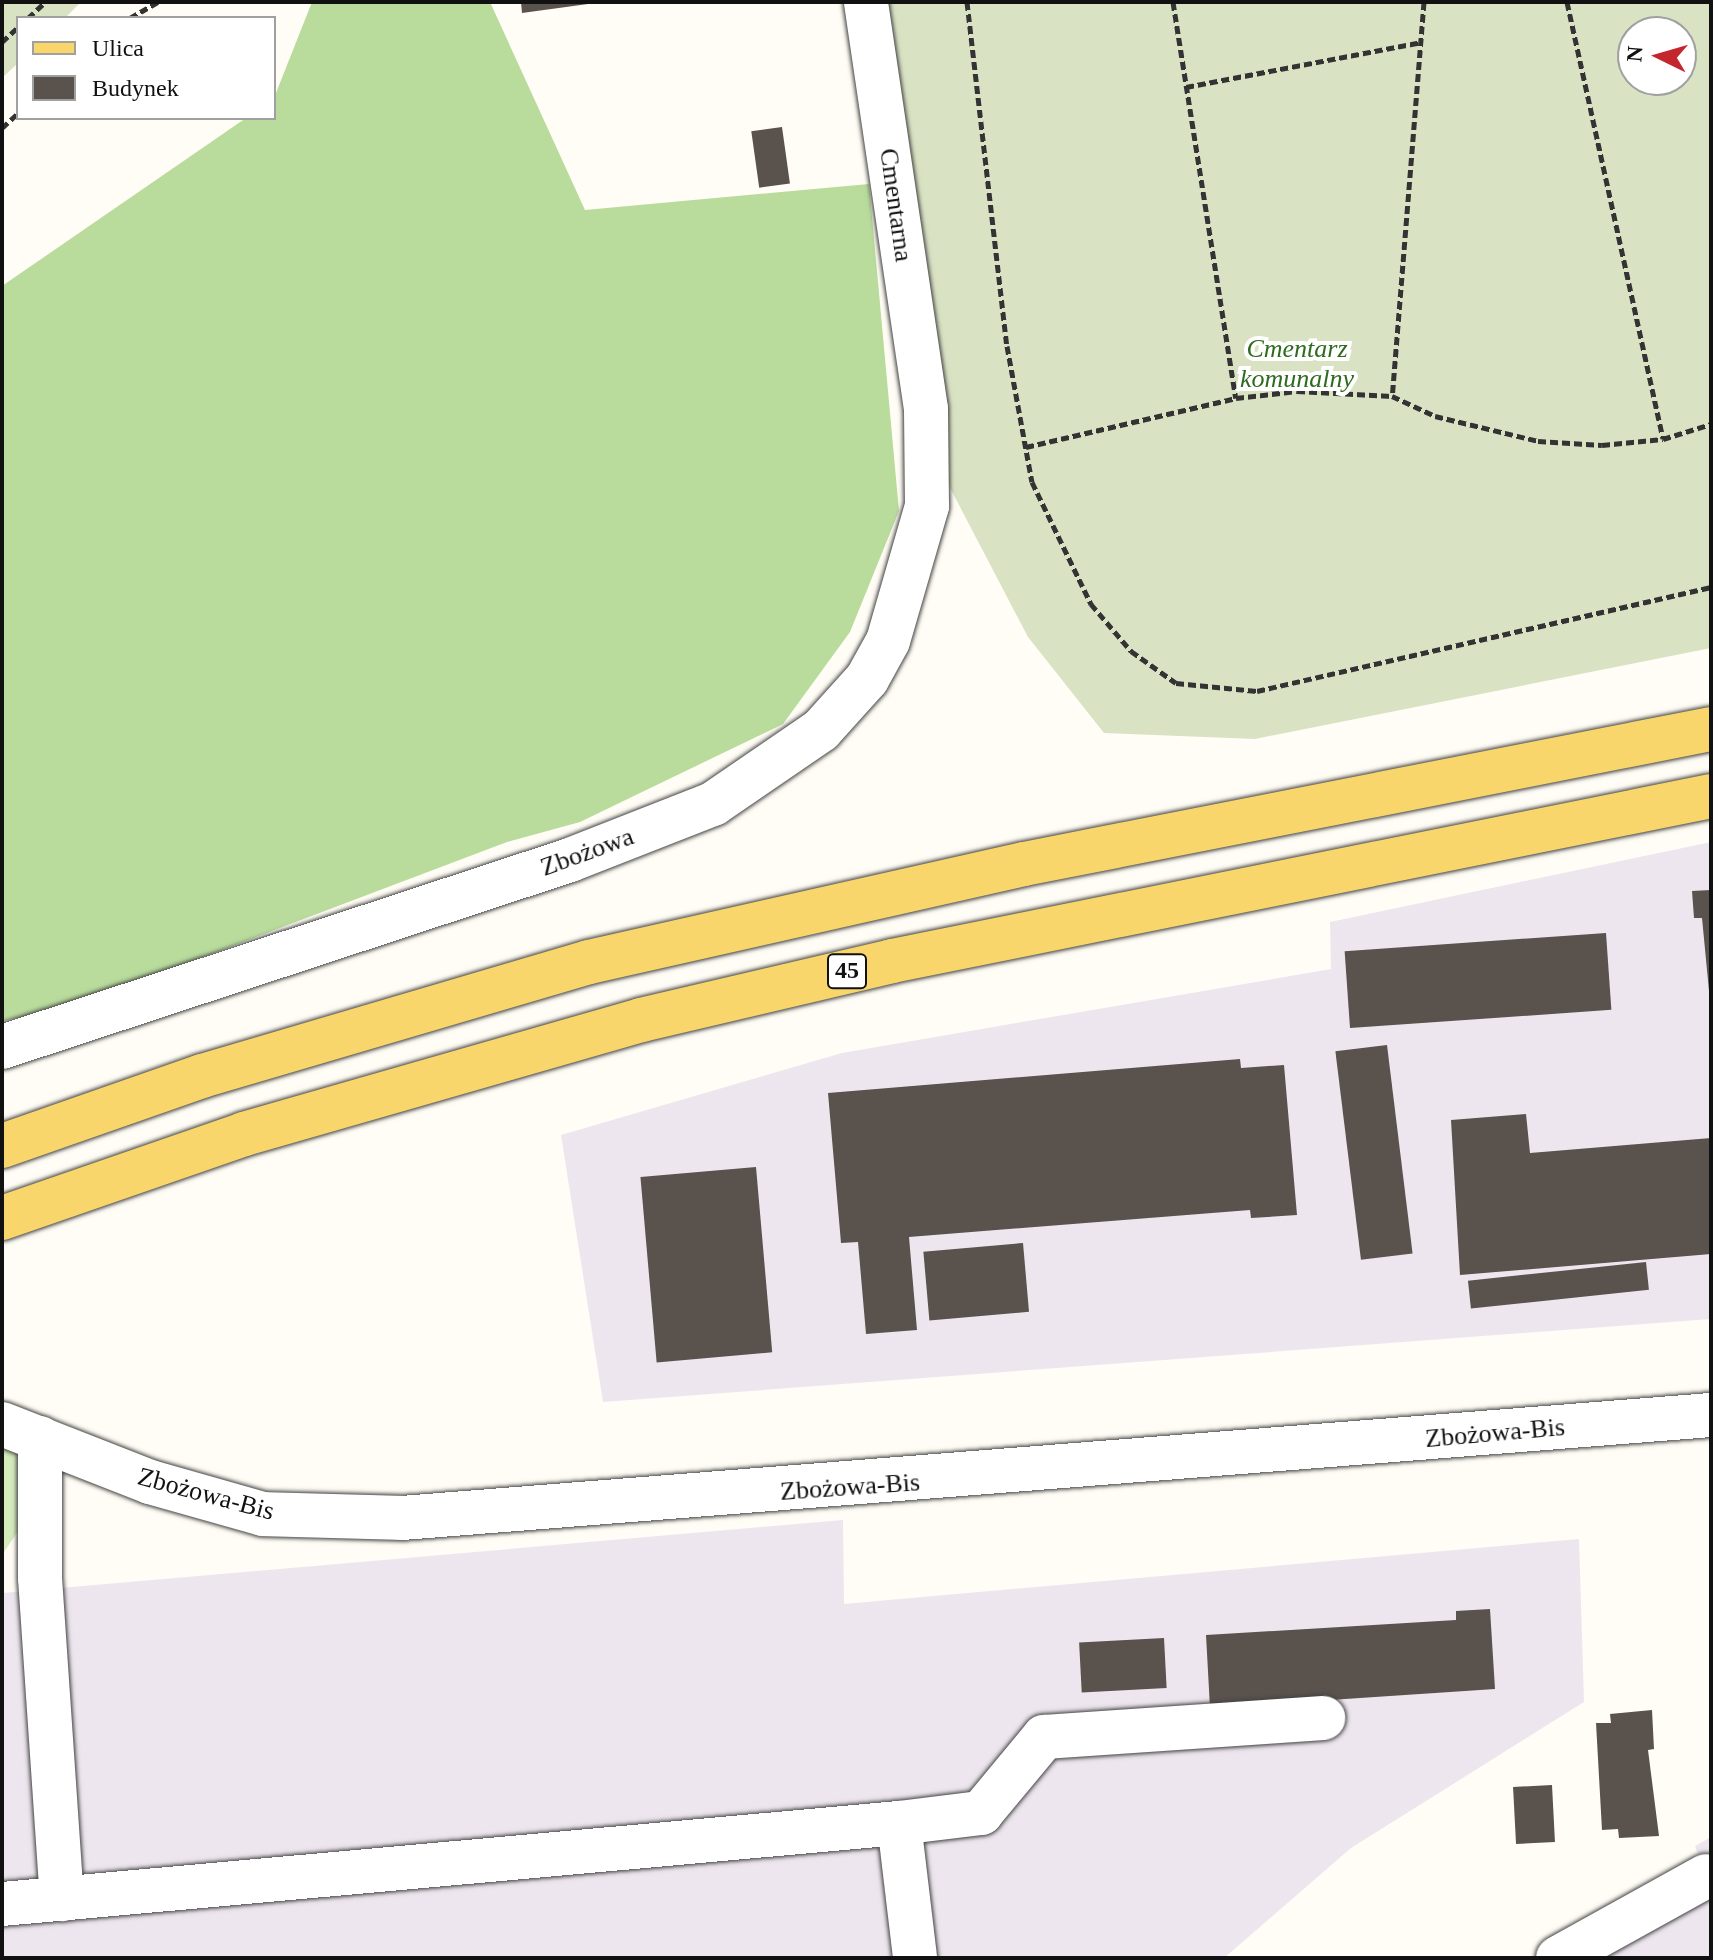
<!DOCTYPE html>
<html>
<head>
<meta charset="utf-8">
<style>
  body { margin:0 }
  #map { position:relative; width:1713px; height:1960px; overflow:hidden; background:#fffdf5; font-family:"Times New Roman",serif }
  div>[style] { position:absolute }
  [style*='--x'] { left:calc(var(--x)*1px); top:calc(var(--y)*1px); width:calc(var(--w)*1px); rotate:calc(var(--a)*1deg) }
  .industrial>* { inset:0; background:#eee6ef }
  .green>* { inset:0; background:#d5ebbd }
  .forest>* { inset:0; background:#b9dc9c }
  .cemetery>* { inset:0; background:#d9e3c4 }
  .building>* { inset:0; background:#5a524d; transform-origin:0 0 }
  .path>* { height:5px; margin-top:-2.5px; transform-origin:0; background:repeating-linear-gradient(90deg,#333 0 8px,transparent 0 12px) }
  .roads { filter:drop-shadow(0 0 2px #444) drop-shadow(0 0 2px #444) }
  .minor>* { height:44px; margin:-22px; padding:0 22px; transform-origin:22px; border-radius:22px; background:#fff }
  .major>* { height:44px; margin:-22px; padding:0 22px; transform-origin:22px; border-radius:22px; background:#f9d66b }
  span { translate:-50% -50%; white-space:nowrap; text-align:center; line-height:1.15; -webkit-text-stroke:8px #fff; paint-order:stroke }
  .shield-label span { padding:2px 6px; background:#fff; border:2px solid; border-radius:6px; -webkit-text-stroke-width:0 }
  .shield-label { font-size:24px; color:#111; font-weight:700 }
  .street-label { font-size:26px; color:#111 }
  .park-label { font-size:26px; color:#2f6b1f; font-style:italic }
  .frame { position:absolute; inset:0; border:4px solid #111; pointer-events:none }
  .legend { position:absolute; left:16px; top:16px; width:260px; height:104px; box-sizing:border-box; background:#fff; border:2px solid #a0a0a0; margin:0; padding:10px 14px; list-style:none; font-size:24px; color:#111 }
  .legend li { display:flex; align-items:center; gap:16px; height:40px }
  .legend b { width:40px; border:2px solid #a0a0a0 }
  .north { position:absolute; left:1617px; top:16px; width:80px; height:80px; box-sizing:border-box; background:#fff; border:2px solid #a0a0a0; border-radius:50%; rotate:275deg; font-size:22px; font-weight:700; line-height:32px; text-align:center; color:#111 }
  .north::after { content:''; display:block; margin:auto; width:28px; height:36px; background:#c4262e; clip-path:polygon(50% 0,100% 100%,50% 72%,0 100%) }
</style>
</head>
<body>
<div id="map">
  <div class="industrial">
    <div style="clip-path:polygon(1711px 842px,1711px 1319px,603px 1402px,561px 1135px,842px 1053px,1331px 969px,1330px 922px)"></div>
    <div style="clip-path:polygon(843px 1520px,844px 1604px,1579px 1539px,1584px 1702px,1351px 1848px,1224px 1958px,2px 1958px,2px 1593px)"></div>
    <div style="clip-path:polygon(1711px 1837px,1711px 1958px,1558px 1958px,1706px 1876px,1695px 1846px)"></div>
  </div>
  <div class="green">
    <div style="clip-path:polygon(2px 1448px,19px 1454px,25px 1521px,2px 1555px)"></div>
  </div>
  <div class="forest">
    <div style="clip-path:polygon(312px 2px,490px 2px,585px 210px,869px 184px,899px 511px,850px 632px,783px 724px,580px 822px,507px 842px,71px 1007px,2px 1021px,2px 286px,246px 118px,274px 118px,274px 98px)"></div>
  </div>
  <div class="cemetery">
    <div style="clip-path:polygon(2px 2px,81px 2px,65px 18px,18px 18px,18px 63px,2px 78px)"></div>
    <div style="clip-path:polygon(evenodd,869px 2px,1711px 2px,1711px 648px,1255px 739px,1104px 733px,1028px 637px,948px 484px,869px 2px,1633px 32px,1681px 32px,1681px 80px,1633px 80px,1633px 32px)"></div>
  </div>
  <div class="building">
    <div style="clip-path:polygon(521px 2px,588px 2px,588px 4px,522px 13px)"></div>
    <div style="left:782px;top:127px;width:57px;height:31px;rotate:82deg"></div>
    <div style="clip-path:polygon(1711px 890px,1711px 991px,1709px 991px,1702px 918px,1694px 918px,1692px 891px)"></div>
    <div style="left:1606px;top:933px;width:77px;height:262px;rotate:86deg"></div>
    <div style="left:1387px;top:1045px;width:210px;height:52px;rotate:83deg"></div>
    <div style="clip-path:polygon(1240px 1059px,1241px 1068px,1284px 1065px,1297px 1215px,1251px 1218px,1250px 1210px,909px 1237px,917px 1330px,866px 1334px,858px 1242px,841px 1243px,828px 1093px)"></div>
    <div style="clip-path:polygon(1526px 1114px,1530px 1153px,1711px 1138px,1711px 1254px,1460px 1275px,1451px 1120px)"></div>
    <div style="left:756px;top:1167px;width:186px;height:116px;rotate:85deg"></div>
    <div style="left:1023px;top:1243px;width:69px;height:100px;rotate:85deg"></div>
    <div style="left:1646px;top:1262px;width:28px;height:179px;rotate:84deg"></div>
    <div style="clip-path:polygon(1490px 1609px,1495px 1689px,1210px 1708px,1206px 1635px,1456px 1620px,1456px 1611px)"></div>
    <div style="left:1164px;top:1638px;width:50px;height:85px;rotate:87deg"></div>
    <div style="clip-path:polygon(1652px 1710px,1654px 1749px,1648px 1750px,1659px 1836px,1619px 1838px,1618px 1829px,1602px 1830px,1596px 1723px,1611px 1723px,1610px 1714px)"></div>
    <div style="left:1552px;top:1785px;width:57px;height:39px;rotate:87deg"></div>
  </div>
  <div class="path">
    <div style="--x:967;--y:2;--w:346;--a:83.4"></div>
    <div style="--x:1007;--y:346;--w:138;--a:79.6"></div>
    <div style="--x:1032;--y:482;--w:136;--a:64.2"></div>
    <div style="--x:1091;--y:604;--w:62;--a:49.6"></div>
    <div style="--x:1131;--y:651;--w:55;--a:35.4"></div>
    <div style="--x:1176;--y:683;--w:81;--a:5.6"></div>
    <div style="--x:1257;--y:691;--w:466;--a:-12.9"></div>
    <div style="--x:1173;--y:2;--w:401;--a:81"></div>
    <div style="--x:1424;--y:2;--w:395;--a:94.6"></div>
    <div style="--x:1392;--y:396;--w:47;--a:24.9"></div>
    <div style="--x:1435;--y:416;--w:106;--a:13.6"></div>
    <div style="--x:1538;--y:441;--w:64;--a:3.6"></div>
    <div style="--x:1602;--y:445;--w:61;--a:-5.6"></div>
    <div style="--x:1663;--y:439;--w:50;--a:-17.4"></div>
    <div style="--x:1567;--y:2;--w:447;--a:77.6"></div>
    <div style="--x:28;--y:18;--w:23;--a:-43"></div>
    <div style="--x:130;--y:18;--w:32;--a:-30"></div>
    <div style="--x:2;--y:42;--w:22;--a:-43"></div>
    <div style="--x:1186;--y:87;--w:239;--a:-10.8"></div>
    <div style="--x:2;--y:128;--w:22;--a:-43"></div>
    <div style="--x:1026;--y:447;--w:216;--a:-13.1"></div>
    <div style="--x:1236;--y:398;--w:61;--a:-6.5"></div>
    <div style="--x:1297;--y:391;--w:95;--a:3"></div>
  </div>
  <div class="roads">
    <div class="minor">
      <div style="--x:2;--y:1047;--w:598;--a:-18.22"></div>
      <div style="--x:570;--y:860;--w:154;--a:-21.4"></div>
      <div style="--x:713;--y:804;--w:131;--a:-34.4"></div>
      <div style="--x:821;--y:730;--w:69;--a:-48"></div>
      <div style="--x:867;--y:679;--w:43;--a:-61.1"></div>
      <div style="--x:888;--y:641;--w:141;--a:-73.9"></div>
      <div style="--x:927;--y:506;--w:97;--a:-90.6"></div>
      <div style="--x:926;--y:409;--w:411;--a:-98.4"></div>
      <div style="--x:2;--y:1424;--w:159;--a:21.4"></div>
      <div style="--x:150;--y:1482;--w:117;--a:15.8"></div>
      <div style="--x:263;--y:1514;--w:139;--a:1.6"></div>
      <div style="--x:402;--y:1518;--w:1313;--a:-4.5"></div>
      <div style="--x:40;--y:1438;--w:140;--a:90"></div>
      <div style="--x:40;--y:1578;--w:322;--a:86.1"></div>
      <div style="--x:899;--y:1823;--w:83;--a:-7"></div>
      <div style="--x:981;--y:1813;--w:99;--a:-50.3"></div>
      <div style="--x:1044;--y:1737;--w:280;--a:-3.9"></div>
      <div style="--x:2;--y:1904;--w:901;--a:-5.16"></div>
      <div style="--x:899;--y:1823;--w:136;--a:83.2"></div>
      <div style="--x:1558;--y:1958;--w:169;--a:-29"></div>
    </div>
    <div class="major">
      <div style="--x:2;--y:1146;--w:212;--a:-19.3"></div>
      <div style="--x:202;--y:1076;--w:403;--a:-16.4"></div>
      <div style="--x:589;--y:962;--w:446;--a:-12.7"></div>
      <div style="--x:1024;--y:864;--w:700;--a:-11.12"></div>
      <div style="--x:2;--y:1218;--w:256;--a:-19.1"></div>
      <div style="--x:244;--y:1134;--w:413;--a:-16"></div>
      <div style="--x:641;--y:1020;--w:258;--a:-13.2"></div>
      <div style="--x:892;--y:961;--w:835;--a:-11.39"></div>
    </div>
  </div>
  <div class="shield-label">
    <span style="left:847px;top:971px">45</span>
  </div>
  <div class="street-label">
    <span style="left:896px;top:205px;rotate:82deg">Cmentarna</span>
    <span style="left:587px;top:852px;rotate:-20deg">Zbożowa</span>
    <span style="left:1495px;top:1433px;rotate:-5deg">Zbożowa-Bis</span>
    <span style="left:850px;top:1487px;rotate:-4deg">Zbożowa-Bis</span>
    <span style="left:206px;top:1494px;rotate:15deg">Zbożowa-Bis</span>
  </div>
  <div class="park-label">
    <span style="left:1297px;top:364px">Cmentarz<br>komunalny</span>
  </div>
  <div class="frame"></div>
  <ul class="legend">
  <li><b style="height:10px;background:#f9d66b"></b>Ulica</li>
  <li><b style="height:22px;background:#5a524d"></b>Budynek</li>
  </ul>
  <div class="north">N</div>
</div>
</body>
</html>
